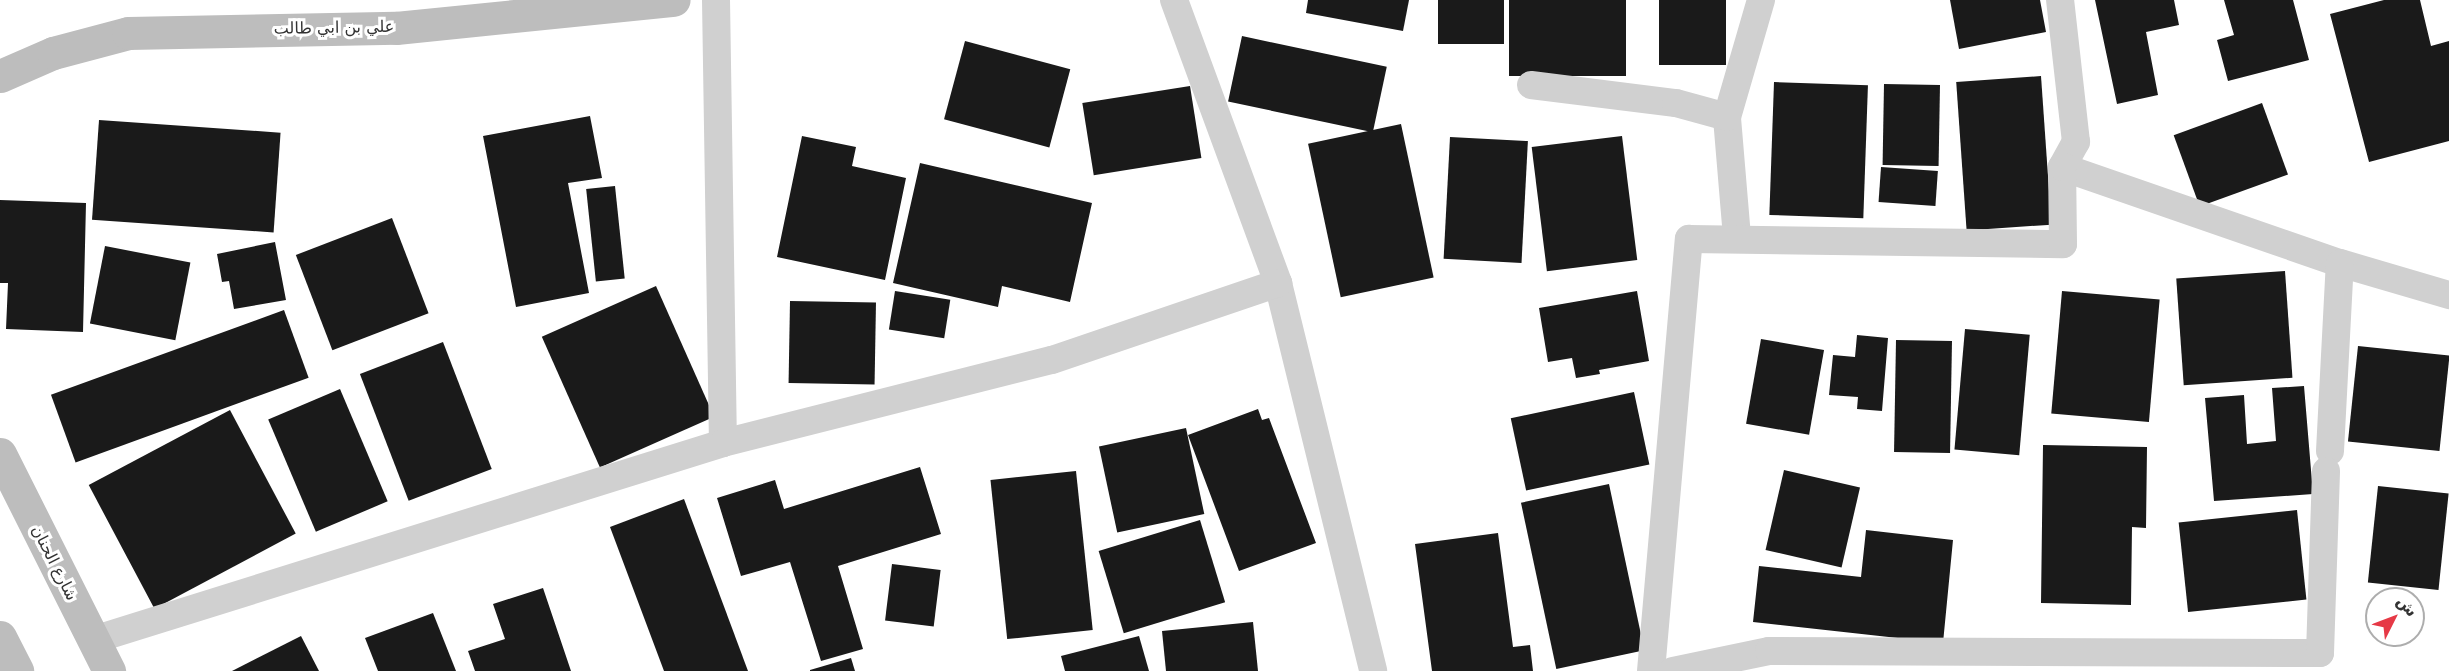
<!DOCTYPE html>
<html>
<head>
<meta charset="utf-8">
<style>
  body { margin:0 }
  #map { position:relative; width:2449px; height:671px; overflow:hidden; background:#fff; font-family:"DejaVu Sans",Cairo,sans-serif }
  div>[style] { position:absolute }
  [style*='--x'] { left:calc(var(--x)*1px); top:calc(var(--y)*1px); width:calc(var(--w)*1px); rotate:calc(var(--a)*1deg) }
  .building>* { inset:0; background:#1a1a1a; transform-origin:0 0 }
  .minor>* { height:28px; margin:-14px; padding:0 14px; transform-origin:14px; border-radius:14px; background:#d0d0d0 }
  .secondary>* { height:33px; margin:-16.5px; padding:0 16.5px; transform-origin:16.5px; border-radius:16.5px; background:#bdbdbd }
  span { translate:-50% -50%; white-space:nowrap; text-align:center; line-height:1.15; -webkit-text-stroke:6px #fff; paint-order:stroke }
  .street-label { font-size:16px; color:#333 }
  .north { position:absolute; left:2365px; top:587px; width:60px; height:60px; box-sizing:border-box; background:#fff; border:2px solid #adadad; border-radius:50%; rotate:48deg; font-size:16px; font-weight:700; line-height:24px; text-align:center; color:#333 }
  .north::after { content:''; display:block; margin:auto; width:21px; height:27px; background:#e63946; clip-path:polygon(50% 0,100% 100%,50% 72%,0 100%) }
</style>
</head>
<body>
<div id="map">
  <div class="building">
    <div style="clip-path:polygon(1308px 0,1409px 0,1403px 31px,1306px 13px)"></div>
    <div style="left:1438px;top:0;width:66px;height:44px"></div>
    <div style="left:1509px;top:0;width:117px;height:76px"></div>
    <div style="left:1659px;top:0;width:67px;height:65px"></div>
    <div style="clip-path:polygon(1950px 0,2040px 0,2046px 32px,1959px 49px)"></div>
    <div style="clip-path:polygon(2095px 0,2174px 0,2179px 25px,2146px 32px,2158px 95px,2117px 104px)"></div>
    <div style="clip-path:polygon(2224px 0,2293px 0,2309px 60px,2228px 81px,2217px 40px,2234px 35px)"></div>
    <div style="clip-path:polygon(2384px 0,2420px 0,2431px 46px,2449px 41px,2449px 141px,2369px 162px,2330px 14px)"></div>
    <div style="left:1242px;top:36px;width:148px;height:67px;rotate:12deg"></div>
    <div style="left:965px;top:41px;width:109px;height:81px;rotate:15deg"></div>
    <div style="left:2041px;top:76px;width:149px;height:85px;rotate:86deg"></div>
    <div style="left:1774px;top:82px;width:94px;height:133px;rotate:2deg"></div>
    <div style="left:1884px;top:84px;width:56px;height:81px;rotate:1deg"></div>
    <div style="left:1190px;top:86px;width:73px;height:109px;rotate:81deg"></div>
    <div style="left:2262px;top:103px;width:76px;height:94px;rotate:70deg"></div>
    <div style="clip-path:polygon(590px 116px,602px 178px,568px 183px,589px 293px,516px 307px,483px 136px)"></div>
    <div style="left:99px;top:120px;width:182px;height:100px;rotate:4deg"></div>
    <div style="left:1401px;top:124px;width:157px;height:95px;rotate:78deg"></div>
    <div style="clip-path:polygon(802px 136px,856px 147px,852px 166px,906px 178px,885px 280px,777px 257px)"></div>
    <div style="left:1622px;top:136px;width:125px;height:91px;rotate:83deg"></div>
    <div style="left:1450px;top:137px;width:78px;height:122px;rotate:3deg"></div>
    <div style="clip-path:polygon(920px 163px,1092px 203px,1070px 302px,1002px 286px,998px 307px,893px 283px)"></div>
    <div style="left:1881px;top:167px;width:57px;height:35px;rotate:4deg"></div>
    <div style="left:615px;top:186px;width:93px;height:29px;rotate:84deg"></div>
    <div style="clip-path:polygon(0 200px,86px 203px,83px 332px,6px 329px,8px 283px,0 283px)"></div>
    <div style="left:392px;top:218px;width:102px;height:103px;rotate:69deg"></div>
    <div style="clip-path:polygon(275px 242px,286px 300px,234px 309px,229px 281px,222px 282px,217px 254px)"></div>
    <div style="left:105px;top:246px;width:87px;height:79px;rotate:11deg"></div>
    <div style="left:2285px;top:271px;width:107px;height:109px;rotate:86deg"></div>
    <div style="left:656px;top:286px;width:143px;height:125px;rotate:66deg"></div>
    <div style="left:895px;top:291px;width:56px;height:39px;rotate:9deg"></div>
    <div style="clip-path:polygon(1637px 291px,1649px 361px,1599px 370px,1600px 374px,1576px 378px,1572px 358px,1548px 362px,1539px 308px)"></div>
    <div style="left:2062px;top:291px;width:98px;height:123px;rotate:5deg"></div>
    <div style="left:790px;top:301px;width:86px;height:82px;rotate:1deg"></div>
    <div style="left:284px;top:310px;width:72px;height:248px;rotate:70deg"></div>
    <div style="left:1965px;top:329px;width:65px;height:121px;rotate:5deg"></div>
    <div style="clip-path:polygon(1857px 335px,1888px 338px,1882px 411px,1857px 409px,1858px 397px,1829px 395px,1833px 355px,1855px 357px)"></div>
    <div style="left:1761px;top:339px;width:64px;height:86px;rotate:10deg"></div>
    <div style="left:1896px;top:340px;width:56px;height:112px;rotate:1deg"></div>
    <div style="left:443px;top:342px;width:136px;height:89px;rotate:69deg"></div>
    <div style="left:2358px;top:346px;width:92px;height:96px;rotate:6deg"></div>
    <div style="clip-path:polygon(2304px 386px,2313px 494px,2214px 501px,2205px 398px,2244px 395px,2247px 444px,2276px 441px,2272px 388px)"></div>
    <div style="left:340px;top:389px;width:122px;height:78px;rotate:67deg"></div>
    <div style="left:1634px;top:392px;width:74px;height:126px;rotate:78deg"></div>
    <div style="clip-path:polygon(1258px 409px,1262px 420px,1269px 418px,1316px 543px,1239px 571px,1188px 435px)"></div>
    <div style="left:230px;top:410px;width:140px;height:160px;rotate:62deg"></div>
    <div style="left:1186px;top:428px;width:88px;height:89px;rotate:78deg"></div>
    <div style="clip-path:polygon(2043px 445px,2147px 447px,2146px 528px,2132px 527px,2131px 605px,2041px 603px)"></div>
    <div style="clip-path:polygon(920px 467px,941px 534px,838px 566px,863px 649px,821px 661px,790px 562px,741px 576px,717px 498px,775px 480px,784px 509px)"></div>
    <div style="left:1784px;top:470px;width:78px;height:82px;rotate:13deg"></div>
    <div style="left:1076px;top:471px;width:160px;height:86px;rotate:84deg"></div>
    <div style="left:1609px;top:484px;width:170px;height:90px;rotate:78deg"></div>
    <div style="left:2378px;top:486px;width:71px;height:97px;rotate:6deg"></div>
    <div style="clip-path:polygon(684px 499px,748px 671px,664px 671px,610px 527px)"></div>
    <div style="left:2297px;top:510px;width:90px;height:119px;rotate:84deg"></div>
    <div style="left:1200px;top:520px;width:86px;height:106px;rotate:73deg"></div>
    <div style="clip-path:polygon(1866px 530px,1953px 540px,1943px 643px,1753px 622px,1759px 566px,1861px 577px)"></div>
    <div style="clip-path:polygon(1498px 533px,1513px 647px,1530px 645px,1533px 671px,1432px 671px,1415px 544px)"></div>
    <div style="left:892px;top:564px;width:49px;height:57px;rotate:7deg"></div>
    <div style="clip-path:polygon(543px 588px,571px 671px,475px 671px,468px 651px,505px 639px,493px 604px)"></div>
    <div style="clip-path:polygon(433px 613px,456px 671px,378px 671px,365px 638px)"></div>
    <div style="clip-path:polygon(1253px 622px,1258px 671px,1166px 671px,1162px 631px)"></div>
    <div style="clip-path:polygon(301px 636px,319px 671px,232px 671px)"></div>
    <div style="clip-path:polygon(1139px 636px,1149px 671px,1065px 671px,1061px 656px)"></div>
    <div style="clip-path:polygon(851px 658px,855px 671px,810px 671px,810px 670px)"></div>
  </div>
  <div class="minor">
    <div style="--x:716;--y:0;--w:443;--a:89.1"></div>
    <div style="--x:1174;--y:0;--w:302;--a:69.8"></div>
    <div style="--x:1278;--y:283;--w:399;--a:76.2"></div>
    <div style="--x:1531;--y:85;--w:146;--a:7.1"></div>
    <div style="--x:1676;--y:103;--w:53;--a:15.4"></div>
    <div style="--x:2062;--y:167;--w:294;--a:19.1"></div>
    <div style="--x:2340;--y:263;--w:114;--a:16.4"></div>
    <div style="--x:1737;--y:237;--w:120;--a:-94.8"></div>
    <div style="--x:1727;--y:117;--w:122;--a:-73.8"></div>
    <div style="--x:2330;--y:451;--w:188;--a:-87"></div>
    <div style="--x:93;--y:640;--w:660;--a:-17.36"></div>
    <div style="--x:723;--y:443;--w:339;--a:-14.2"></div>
    <div style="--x:1052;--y:360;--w:239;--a:-18.8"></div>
    <div style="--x:1651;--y:671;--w:434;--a:-85"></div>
    <div style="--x:1689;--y:239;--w:374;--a:0.8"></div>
    <div style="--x:2063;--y:244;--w:77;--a:-90.7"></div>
    <div style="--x:2062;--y:167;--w:29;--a:-61"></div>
    <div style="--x:2076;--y:142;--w:143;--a:-96.4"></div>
    <div style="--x:1673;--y:671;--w:98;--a:-11.8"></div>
    <div style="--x:1769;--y:651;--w:551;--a:0.21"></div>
    <div style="--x:2320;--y:653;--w:182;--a:-88.1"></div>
  </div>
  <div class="secondary">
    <div style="--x:0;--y:76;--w:58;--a:-23.5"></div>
    <div style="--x:53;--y:53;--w:78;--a:-14.9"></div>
    <div style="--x:128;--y:33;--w:268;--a:-1.1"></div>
    <div style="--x:396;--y:28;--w:279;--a:-5.8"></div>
    <div style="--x:0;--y:454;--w:243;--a:63.3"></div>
    <div style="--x:0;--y:637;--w:38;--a:63"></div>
  </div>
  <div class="street-label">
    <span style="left:334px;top:28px;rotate:-1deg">علي بن ابي طالب</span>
    <span style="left:54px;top:563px;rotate:63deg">شارع الحنان</span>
  </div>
  <div class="north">ش</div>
</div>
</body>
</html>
